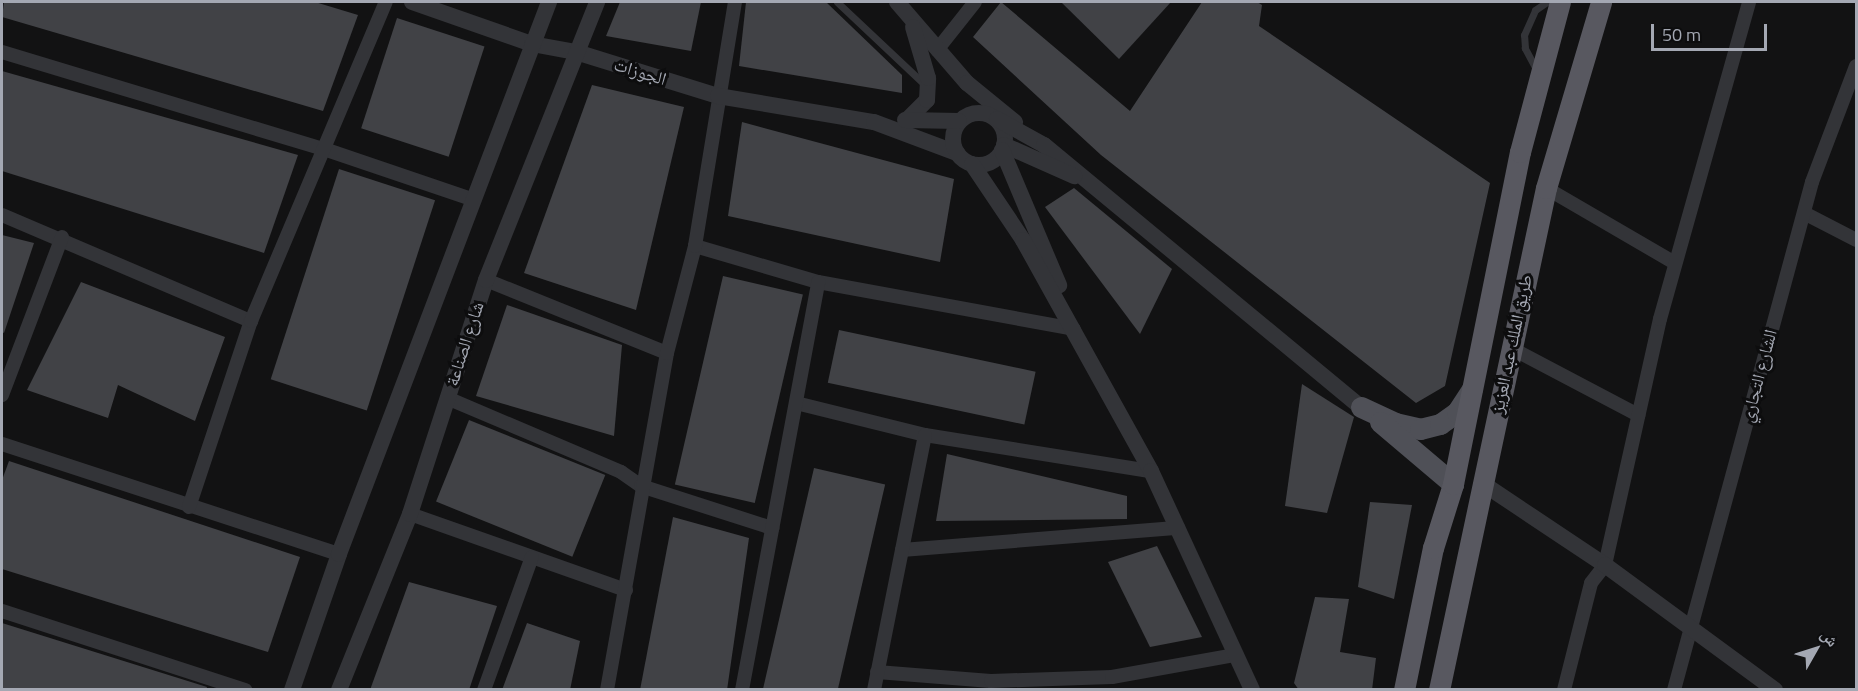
<!DOCTYPE html>
<html>
<head>
<meta charset="utf-8">
<style>
  body { margin:0 }
  #map { position:relative; width:1858px; height:691px; overflow:hidden; background:#121213; font-family:"Titillium Web","Noto Naskh Arabic",sans-serif }
  div>[style] { position:absolute }
  [style*='--x'] { left:calc(var(--x)*1px); top:calc(var(--y)*1px); width:calc(var(--w)*1px); rotate:calc(var(--a)*1deg) }
  .building>* { inset:0; background:#414246; transform-origin:0 0 }
  .service>* { height:7px; margin:-3.5px; padding:0 3.5px; transform-origin:3.5px; border-radius:3.5px; background:#333438 }
  .minor>* { height:14px; margin:-7px; padding:0 7px; transform-origin:7px; border-radius:7px; background:#333438 }
  .tertiary>* { height:16px; margin:-8px; padding:0 8px; transform-origin:8px; border-radius:8px; background:#333438 }
  .tertiary>.ring { margin:-8px; padding:0; box-sizing:content-box; background:none; border:16px solid #333438; border-radius:50% }
  .primary>* { height:21px; margin:-10.5px; padding:0 10.5px; transform-origin:10.5px; border-radius:10.5px; background:#4f5057 }
  .trunk>* { height:21px; margin:-10.5px; padding:0 10.5px; transform-origin:10.5px; border-radius:10.5px; background:#585860 }
  span { translate:-50% -50%; white-space:nowrap; text-align:center; line-height:1.15; -webkit-text-stroke:6px #0d0d0e; paint-order:stroke }
  .street-label { font-size:18px; color:#a4a8b3 }
  .frame { position:absolute; inset:0; border:3px solid #a4a8b3; pointer-events:none }
  .north { position:absolute; left:1786px; top:619px; width:60px; height:60px; -webkit-text-stroke:4px #0d0d0e; paint-order:stroke; rotate:51deg; font-size:16px; font-weight:700; line-height:24px; text-align:center; color:#a4a8b3 }
  .north::after { content:''; display:block; margin:auto; width:21px; height:27px; background:#a4a8b3; clip-path:polygon(50% 0,100% 100%,50% 72%,0 100%) }
  .scale { position:absolute; left:1651px; top:24px; width:116px; height:27px; box-sizing:border-box; border:3px solid #a4a8b3; border-top:0; padding-left:8px; font-size:18px; line-height:21px; white-space:nowrap; color:#a4a8b3; -webkit-text-stroke:4px #0d0d0e; paint-order:stroke }
</style>
</head>
<body>
<div id="map">
  <div class="building">
    <div style="clip-path:polygon(4px 2px,315px 2px,358px 15px,323px 111px,2px 17px)"></div>
    <div style="clip-path:polygon(620px 2px,701px 2px,691px 51px,606px 36px)"></div>
    <div style="clip-path:polygon(746px 2px,826px 2px,902px 75px,902px 93px,739px 66px)"></div>
    <div style="clip-path:polygon(1001px 2px,1130px 111px,1202px 2px,1257px 2px,1262px 5px,1259px 26px,1490px 183px,1445px 386px,1416px 403px,1101px 155px,973px 37px)"></div>
    <div style="clip-path:polygon(1061px 2px,1171px 2px,1119px 59px)"></div>
    <div style="left:397px;top:18px;width:92px;height:116px;rotate:18deg"></div>
    <div style="clip-path:polygon(2px 71px,298px 155px,264px 253px,2px 171px)"></div>
    <div style="clip-path:polygon(592px 85px,684px 107px,636px 310px,524px 273px)"></div>
    <div style="clip-path:polygon(742px 122px,954px 179px,940px 262px,728px 216px)"></div>
    <div style="left:339px;top:169px;width:101px;height:221px;rotate:18deg"></div>
    <div style="clip-path:polygon(1074px 188px,1172px 269px,1140px 334px,1045px 207px)"></div>
    <div style="clip-path:polygon(2px 235px,34px 243px,4px 333px,2px 332px)"></div>
    <div style="left:723px;top:276px;width:82px;height:214px;rotate:13deg"></div>
    <div style="clip-path:polygon(81px 282px,225px 337px,195px 421px,118px 385px,108px 418px,27px 390px)"></div>
    <div style="clip-path:polygon(507px 305px,622px 345px,614px 436px,476px 396px)"></div>
    <div style="left:839px;top:330px;width:201px;height:54px;rotate:12deg"></div>
    <div style="clip-path:polygon(1302px 384px,1354px 417px,1327px 513px,1285px 506px)"></div>
    <div style="left:469px;top:420px;width:147px;height:88px;rotate:22deg"></div>
    <div style="clip-path:polygon(947px 454px,1127px 496px,1127px 519px,936px 521px)"></div>
    <div style="clip-path:polygon(9px 461px,300px 557px,268px 652px,2px 569px,2px 480px)"></div>
    <div style="left:814px;top:468px;width:73px;height:226px;rotate:13deg"></div>
    <div style="clip-path:polygon(1370px 502px,1412px 505px,1394px 599px,1358px 587px)"></div>
    <div style="clip-path:polygon(673px 517px,749px 538px,727px 690px,640px 690px)"></div>
    <div style="clip-path:polygon(1157px 546px,1202px 637px,1150px 647px,1108px 562px)"></div>
    <div style="clip-path:polygon(409px 582px,497px 606px,469px 690px,370px 690px)"></div>
    <div style="clip-path:polygon(1315px 597px,1349px 599px,1340px 652px,1376px 658px,1372px 690px,1299px 690px,1294px 683px)"></div>
    <div style="clip-path:polygon(2px 623px,207px 687px,206px 690px,2px 690px)"></div>
    <div style="clip-path:polygon(527px 623px,580px 641px,570px 690px,502px 690px)"></div>
  </div>
  <div class="service">
    <div style="--x:837;--y:2;--w:122;--a:43.3"></div>
    <div style="--x:1536;--y:69;--w:24;--a:-118"></div>
    <div style="--x:1525;--y:48;--w:13;--a:-94"></div>
    <div style="--x:1524;--y:35;--w:27;--a:-66"></div>
    <div style="--x:1535;--y:10;--w:14;--a:-34"></div>
  </div>
  <div class="minor">
    <div style="--x:937;--y:50;--w:61;--a:-51.6"></div>
    <div style="--x:2;--y:52;--w:336;--a:16.8"></div>
    <div style="--x:324;--y:149;--w:156;--a:18.7"></div>
    <div style="--x:1546;--y:188;--w:149;--a:30.2"></div>
    <div style="--x:1804;--y:213;--w:59;--a:27.4"></div>
    <div style="--x:2;--y:215;--w:271;--a:23.1"></div>
    <div style="--x:695;--y:246;--w:128;--a:16.3"></div>
    <div style="--x:818;--y:282;--w:260;--a:10.4"></div>
    <div style="--x:486;--y:280;--w:195;--a:22"></div>
    <div style="--x:1511;--y:348;--w:144;--a:27.8"></div>
    <div style="--x:2;--y:395;--w:169;--a:-69.2"></div>
    <div style="--x:447;--y:398;--w:189;--a:23"></div>
    <div style="--x:621;--y:472;--w:24;--a:35"></div>
    <div style="--x:641;--y:486;--w:138;--a:17.8"></div>
    <div style="--x:796;--y:403;--w:133;--a:13.9"></div>
    <div style="--x:925;--y:435;--w:229;--a:9.1"></div>
    <div style="--x:2;--y:444;--w:354;--a:18.1"></div>
    <div style="--x:189;--y:507;--w:196;--a:-71.6"></div>
    <div style="--x:251;--y:321;--w:346;--a:-67.1"></div>
    <div style="--x:410;--y:514;--w:229;--a:19.4"></div>
    <div style="--x:902;--y:550;--w:277;--a:-4.6"></div>
    <div style="--x:2;--y:611;--w:256;--a:18"></div>
    <div style="--x:877;--y:672;--w:114;--a:4.5"></div>
    <div style="--x:991;--y:681;--w:121;--a:-1.9"></div>
    <div style="--x:1112;--y:677;--w:124;--a:-10.2"></div>
    <div style="--x:484;--y:690;--w:141;--a:-70.2"></div>
    <div style="--x:607;--y:690;--w:342;--a:-79.9"></div>
    <div style="--x:667;--y:353;--w:111;--a:-75.3"></div>
    <div style="--x:695;--y:246;--w:247;--a:-80.7"></div>
    <div style="--x:742;--y:690;--w:415;--a:-79.4"></div>
    <div style="--x:874;--y:690;--w:260;--a:-78.7"></div>
    <div style="--x:1564;--y:690;--w:110;--a:-75.8"></div>
    <div style="--x:1591;--y:583;--w:23;--a:-52"></div>
    <div style="--x:1605;--y:565;--w:252;--a:-77.4"></div>
    <div style="--x:1660;--y:319;--w:329;--a:-74.3"></div>
    <div style="--x:1674;--y:690;--w:526;--a:-74.8"></div>
    <div style="--x:1812;--y:182;--w:124;--a:-69.2"></div>
  </div>
  <div class="tertiary">
    <div style="--x:412;--y:2;--w:127;--a:19.3"></div>
    <div style="--x:532;--y:44;--w:45;--a:10.3"></div>
    <div style="--x:576;--y:52;--w:149;--a:17.2"></div>
    <div style="--x:718;--y:96;--w:158;--a:9.5"></div>
    <div style="--x:874;--y:122;--w:89;--a:20.5"></div>
    <div style="--x:897;--y:2;--w:107;--a:49.2"></div>
    <div style="--x:967;--y:83;--w:62;--a:39.1"></div>
    <div class="ring" style="left:953px;top:113px;width:36px;height:36px"></div>
    <div style="--x:908;--y:119;--w:27;--a:-45"></div>
    <div style="--x:927;--y:100;--w:22;--a:-87"></div>
    <div style="--x:928;--y:78;--w:53;--a:-106.4"></div>
    <div style="--x:997;--y:119;--w:54;--a:29"></div>
    <div style="--x:1044;--y:145;--w:411;--a:39.6"></div>
    <div style="--x:905;--y:120;--w:54;--a:1.1"></div>
    <div style="--x:1004;--y:145;--w:77;--a:23.9"></div>
    <div style="--x:1002;--y:150;--w:147;--a:67.1"></div>
    <div style="--x:972;--y:164;--w:92;--a:56.1"></div>
    <div style="--x:1023;--y:240;--w:264;--a:61"></div>
    <div style="--x:1151;--y:471;--w:241;--a:65.2"></div>
    <div style="--x:1482;--y:483;--w:148;--a:33.7"></div>
    <div style="--x:1605;--y:565;--w:211;--a:36.3"></div>
    <div style="--x:292;--y:690;--w:144;--a:-70.9"></div>
    <div style="--x:339;--y:554;--w:591;--a:-69.17"></div>
    <div style="--x:339;--y:690;--w:190;--a:-68"></div>
    <div style="--x:410;--y:514;--w:246;--a:-72"></div>
    <div style="--x:486;--y:280;--w:299;--a:-68.2"></div>
  </div>
  <div class="primary">
    <div style="--x:1361;--y:407;--w:38;--a:25"></div>
    <div style="--x:1395;--y:423;--w:26;--a:13"></div>
    <div style="--x:1420;--y:429;--w:21;--a:-14"></div>
    <div style="--x:1440;--y:424;--w:21;--a:-35"></div>
    <div style="--x:1457;--y:412;--w:27;--a:-57"></div>
    <div style="--x:1380;--y:422;--w:96;--a:40.3"></div>
  </div>
  <div class="trunk">
    <div style="--x:1404;--y:690;--w:145;--a:-78.5"></div>
    <div style="--x:1433;--y:548;--w:67;--a:-72.6"></div>
    <div style="--x:1453;--y:484;--w:339;--a:-78.6"></div>
    <div style="--x:1520;--y:152;--w:155;--a:-75.1"></div>
    <div style="--x:1439;--y:690;--w:513;--a:-77.97"></div>
    <div style="--x:1546;--y:188;--w:194;--a:-73.5"></div>
  </div>
  <div class="street-label">
    <span style="left:640px;top:72px;rotate:17deg">الجوزات</span>
    <span style="left:465px;top:344px;rotate:-72deg">شارع الصناعة</span>
    <span style="left:1512px;top:344px;rotate:-78deg">طريق الملك عبد العزيز</span>
    <span style="left:1759px;top:376px;rotate:-75deg">الشارع التجاري</span>
  </div>
  <div class="frame"></div>
  <div class="north">ش</div>
  <div class="scale">50 m</div>
</div>
</body>
</html>
